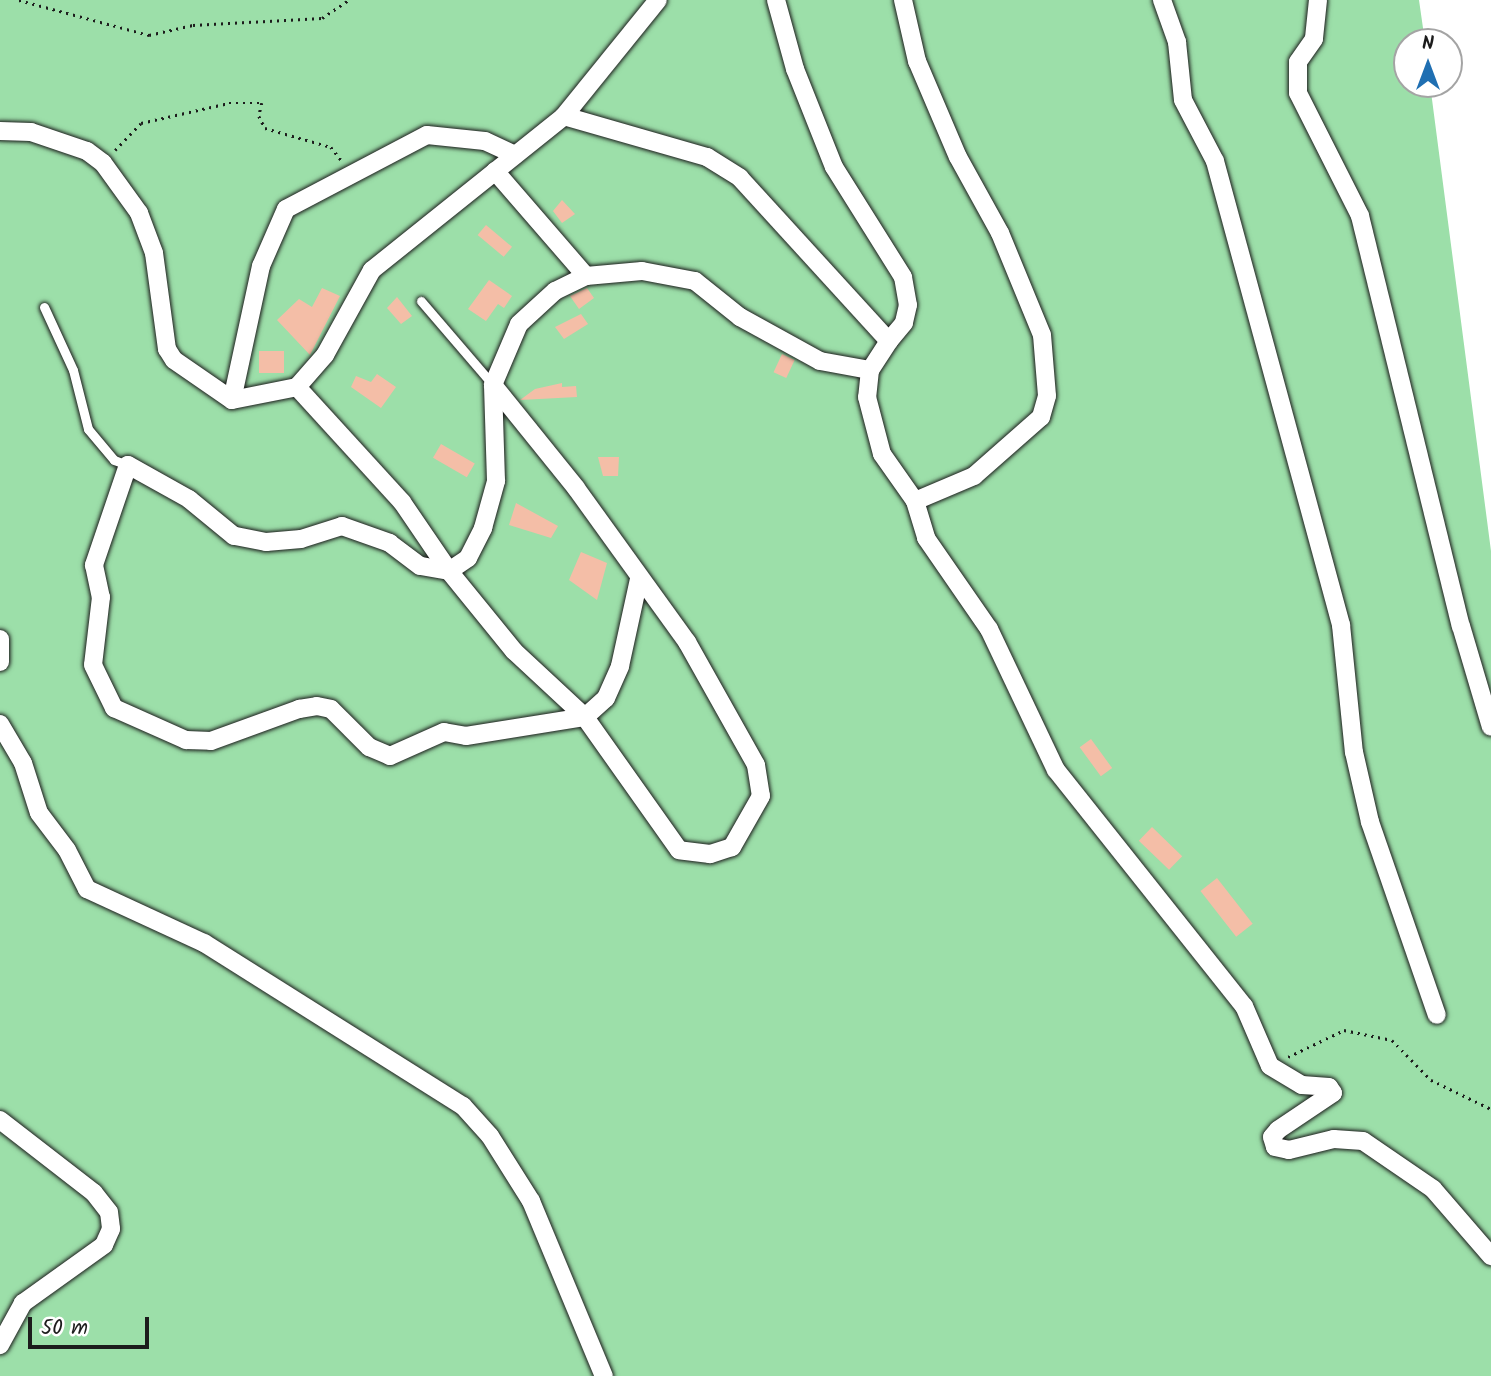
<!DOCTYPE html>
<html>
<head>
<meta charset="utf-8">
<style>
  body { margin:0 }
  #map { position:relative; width:1491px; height:1376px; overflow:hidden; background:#fff; font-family:Kalam,sans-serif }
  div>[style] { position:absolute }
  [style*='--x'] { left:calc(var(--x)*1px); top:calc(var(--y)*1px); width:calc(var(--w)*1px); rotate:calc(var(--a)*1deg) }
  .green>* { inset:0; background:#9cdfa9 }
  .building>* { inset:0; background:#f4bea7; transform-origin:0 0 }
  .path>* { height:2.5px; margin-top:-1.25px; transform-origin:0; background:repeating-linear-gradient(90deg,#1c1c1c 0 2px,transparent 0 7px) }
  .roads { filter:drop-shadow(0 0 2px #1c1c1c) drop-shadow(0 0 2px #1c1c1c) }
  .lane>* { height:9px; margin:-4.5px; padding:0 4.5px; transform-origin:4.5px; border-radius:4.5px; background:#fff }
  .street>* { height:18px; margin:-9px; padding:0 9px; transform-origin:9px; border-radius:9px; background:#fff }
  span { translate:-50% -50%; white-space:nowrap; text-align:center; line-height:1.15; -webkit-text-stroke:5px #fff; paint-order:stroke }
  .north { position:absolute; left:1393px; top:28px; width:70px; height:70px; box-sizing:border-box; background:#fff; border:2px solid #a4a4a4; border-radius:50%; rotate:0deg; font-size:19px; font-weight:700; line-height:28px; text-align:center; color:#1c1c1c }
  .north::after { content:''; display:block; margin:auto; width:24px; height:32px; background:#1f6fb2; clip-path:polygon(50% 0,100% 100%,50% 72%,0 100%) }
  .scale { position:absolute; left:28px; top:1317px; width:121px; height:32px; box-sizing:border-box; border:4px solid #1c1c1c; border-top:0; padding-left:9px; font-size:21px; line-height:24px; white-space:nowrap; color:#1c1c1c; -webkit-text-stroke:5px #fff; paint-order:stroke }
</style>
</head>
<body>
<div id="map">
  <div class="green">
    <div style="clip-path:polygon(0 0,1419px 0,1425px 42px,1407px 42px,1407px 84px,1430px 84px,1491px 551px,1491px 1376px,0 1376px)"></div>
  </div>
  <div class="building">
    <div style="clip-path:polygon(562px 200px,575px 214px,562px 223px,553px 211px)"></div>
    <div style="left:486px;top:225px;width:34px;height:13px;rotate:40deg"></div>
    <div style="clip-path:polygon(489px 280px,512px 296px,504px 308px,498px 304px,486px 321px,468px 309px)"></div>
    <div style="clip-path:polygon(322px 288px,340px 296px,310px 355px,277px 320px,299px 299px,312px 307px)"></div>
    <div style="clip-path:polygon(587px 288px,594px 298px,579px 309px,570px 296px)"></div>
    <div style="clip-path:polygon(397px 297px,412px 316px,401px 324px,387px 308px)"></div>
    <div style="clip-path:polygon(581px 314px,588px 324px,564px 339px,555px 327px)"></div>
    <div style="left:259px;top:351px;width:25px;height:22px"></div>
    <div style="left:782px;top:354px;width:14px;height:20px;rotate:25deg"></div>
    <div style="clip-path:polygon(377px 374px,396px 387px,381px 408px,351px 387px,356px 376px,371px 382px)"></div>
    <div style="clip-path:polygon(562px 383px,562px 387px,576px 386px,577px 397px,520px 400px,535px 389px)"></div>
    <div style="left:441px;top:444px;width:39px;height:16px;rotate:30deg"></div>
    <div style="clip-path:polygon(598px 457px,619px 457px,618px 476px,603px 476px)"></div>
    <div style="clip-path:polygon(516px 503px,558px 526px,551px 538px,509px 525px)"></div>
    <div style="clip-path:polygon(581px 552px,607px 563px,597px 600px,569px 580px)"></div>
    <div style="left:1091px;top:739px;width:36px;height:14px;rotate:54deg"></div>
    <div style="left:1152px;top:827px;width:42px;height:19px;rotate:44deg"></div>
    <div style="left:1217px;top:878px;width:58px;height:21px;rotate:52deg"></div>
  </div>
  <div class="path">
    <div style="--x:19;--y:0;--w:135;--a:15.1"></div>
    <div style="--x:149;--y:35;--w:45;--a:-12.8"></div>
    <div style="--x:193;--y:25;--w:129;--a:-3.1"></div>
    <div style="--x:322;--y:18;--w:32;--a:-34"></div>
    <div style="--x:115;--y:150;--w:37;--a:-46"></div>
    <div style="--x:141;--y:123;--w:90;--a:-12.8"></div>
    <div style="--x:229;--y:103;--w:33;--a:0"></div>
    <div style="--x:262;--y:103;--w:13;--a:103"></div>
    <div style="--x:259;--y:116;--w:13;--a:63"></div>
    <div style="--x:265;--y:128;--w:69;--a:16.1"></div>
    <div style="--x:331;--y:147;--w:16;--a:52"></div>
    <div style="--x:1288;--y:1057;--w:62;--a:-25.7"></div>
    <div style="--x:1344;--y:1030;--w:49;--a:11.8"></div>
    <div style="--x:1392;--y:1040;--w:56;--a:45.7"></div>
    <div style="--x:1431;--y:1080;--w:67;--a:25.8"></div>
  </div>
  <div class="roads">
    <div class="lane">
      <div style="--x:421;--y:301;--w:111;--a:49.4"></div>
      <div style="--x:44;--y:307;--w:69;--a:65.3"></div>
      <div style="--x:73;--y:370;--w:61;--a:75.7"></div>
      <div style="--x:88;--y:429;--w:40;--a:50"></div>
      <div style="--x:114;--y:460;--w:15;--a:20"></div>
    </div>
    <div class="street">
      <div style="--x:776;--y:0;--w:72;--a:74.6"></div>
      <div style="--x:795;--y:69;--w:105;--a:68.3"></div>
      <div style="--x:834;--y:167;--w:130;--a:57.9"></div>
      <div style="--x:903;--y:277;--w:28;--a:80"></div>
      <div style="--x:908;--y:305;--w:18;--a:103"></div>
      <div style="--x:904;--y:323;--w:23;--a:130"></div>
      <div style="--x:903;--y:0;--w:63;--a:77.1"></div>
      <div style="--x:917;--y:61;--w:104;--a:66.9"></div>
      <div style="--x:958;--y:157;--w:87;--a:61.1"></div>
      <div style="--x:1000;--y:233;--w:110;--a:67.6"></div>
      <div style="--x:1042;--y:335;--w:61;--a:85.3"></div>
      <div style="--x:1047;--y:396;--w:22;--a:106"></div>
      <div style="--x:1041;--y:417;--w:89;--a:138.6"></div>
      <div style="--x:974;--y:476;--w:64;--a:157"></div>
      <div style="--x:1162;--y:0;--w:45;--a:70.3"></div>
      <div style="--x:1177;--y:42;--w:58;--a:84.1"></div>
      <div style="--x:1183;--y:100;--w:69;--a:62.3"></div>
      <div style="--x:1215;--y:161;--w:481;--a:74.8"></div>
      <div style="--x:1341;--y:625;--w:128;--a:84.2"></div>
      <div style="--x:1354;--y:752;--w:72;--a:77.1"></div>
      <div style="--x:1370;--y:822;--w:204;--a:70.9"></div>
      <div style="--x:1318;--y:0;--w:39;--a:96"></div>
      <div style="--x:1314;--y:39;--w:28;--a:125"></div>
      <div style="--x:1298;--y:62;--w:31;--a:90"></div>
      <div style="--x:1298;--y:93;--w:138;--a:63.2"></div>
      <div style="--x:1360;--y:216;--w:422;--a:76.2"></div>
      <div style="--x:1461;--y:626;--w:105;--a:73.5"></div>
      <div style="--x:564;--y:116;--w:149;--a:16"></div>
      <div style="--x:707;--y:157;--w:39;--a:32"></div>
      <div style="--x:740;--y:178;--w:221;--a:47.6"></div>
      <div style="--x:889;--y:341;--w:35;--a:123"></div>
      <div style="--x:0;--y:131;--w:31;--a:2"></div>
      <div style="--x:31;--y:132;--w:59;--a:18.7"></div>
      <div style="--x:87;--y:151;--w:20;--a:37"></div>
      <div style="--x:103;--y:163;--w:62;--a:54.2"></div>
      <div style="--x:139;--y:213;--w:43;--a:69.4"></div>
      <div style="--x:154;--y:253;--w:97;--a:82.3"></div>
      <div style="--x:167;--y:349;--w:13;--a:58"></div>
      <div style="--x:174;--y:360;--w:70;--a:34.6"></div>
      <div style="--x:232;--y:400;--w:66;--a:-11.3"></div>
      <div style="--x:297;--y:387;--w:43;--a:-48.8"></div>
      <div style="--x:325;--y:355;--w:97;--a:-61.1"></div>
      <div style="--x:372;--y:270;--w:246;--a:-38.7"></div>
      <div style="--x:564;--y:116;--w:149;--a:-51"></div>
      <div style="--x:495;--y:171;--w:139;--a:49.1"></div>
      <div style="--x:493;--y:385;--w:132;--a:51.1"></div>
      <div style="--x:576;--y:488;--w:190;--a:54.2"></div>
      <div style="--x:687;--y:642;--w:141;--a:60.7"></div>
      <div style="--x:756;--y:765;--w:31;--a:81"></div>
      <div style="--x:761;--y:796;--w:59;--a:119.6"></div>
      <div style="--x:732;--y:847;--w:23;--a:162"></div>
      <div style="--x:710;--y:854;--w:31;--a:-173"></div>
      <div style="--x:679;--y:850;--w:163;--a:-125.3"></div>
      <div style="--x:585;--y:717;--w:97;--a:-137.1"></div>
      <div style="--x:514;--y:651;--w:103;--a:-129.1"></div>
      <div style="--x:449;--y:571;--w:29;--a:-170"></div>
      <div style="--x:420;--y:566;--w:38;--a:-143"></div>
      <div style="--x:390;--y:543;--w:51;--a:-160.5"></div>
      <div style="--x:342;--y:526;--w:43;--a:162.4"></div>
      <div style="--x:301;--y:539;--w:35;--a:175"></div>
      <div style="--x:266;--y:542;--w:33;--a:-169"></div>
      <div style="--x:234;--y:536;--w:58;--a:-140.6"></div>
      <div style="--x:189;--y:499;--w:70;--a:-150.9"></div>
      <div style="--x:128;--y:465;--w:106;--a:108.8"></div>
      <div style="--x:94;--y:565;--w:33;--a:78"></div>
      <div style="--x:101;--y:597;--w:68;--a:96.7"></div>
      <div style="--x:93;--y:665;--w:48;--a:64"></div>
      <div style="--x:114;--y:708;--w:79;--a:24"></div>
      <div style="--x:186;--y:740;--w:25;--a:2"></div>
      <div style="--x:211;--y:741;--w:94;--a:-20"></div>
      <div style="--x:299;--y:709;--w:18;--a:-9"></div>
      <div style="--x:317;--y:706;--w:14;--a:12"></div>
      <div style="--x:331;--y:709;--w:54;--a:45"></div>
      <div style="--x:369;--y:747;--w:23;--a:23"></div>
      <div style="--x:390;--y:756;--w:59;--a:-24"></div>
      <div style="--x:444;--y:732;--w:22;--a:10"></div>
      <div style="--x:466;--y:736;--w:121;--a:-9.1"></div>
      <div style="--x:585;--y:717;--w:28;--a:-42"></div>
      <div style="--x:606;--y:698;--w:35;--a:-66"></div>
      <div style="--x:620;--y:666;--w:89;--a:-77.7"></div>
      <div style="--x:297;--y:387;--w:156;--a:47.6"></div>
      <div style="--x:402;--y:502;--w:83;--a:55.7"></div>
      <div style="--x:449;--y:571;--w:23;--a:-34"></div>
      <div style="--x:468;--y:558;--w:34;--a:-63"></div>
      <div style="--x:483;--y:528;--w:49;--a:-74.5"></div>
      <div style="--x:496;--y:481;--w:96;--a:-91.8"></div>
      <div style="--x:493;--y:385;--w:66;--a:-66.9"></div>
      <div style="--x:519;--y:324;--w:49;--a:-42.5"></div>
      <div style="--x:555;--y:291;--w:34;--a:-26"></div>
      <div style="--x:586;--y:276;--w:56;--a:-5.1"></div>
      <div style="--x:642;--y:271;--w:54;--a:10.7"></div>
      <div style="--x:695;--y:281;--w:58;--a:38.7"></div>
      <div style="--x:740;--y:317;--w:91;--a:28.8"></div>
      <div style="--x:820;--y:361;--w:51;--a:10.2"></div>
      <div style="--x:870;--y:370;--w:27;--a:96"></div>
      <div style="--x:867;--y:397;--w:59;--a:75.3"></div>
      <div style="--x:882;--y:454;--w:57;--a:54.9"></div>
      <div style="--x:915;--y:501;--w:39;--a:73"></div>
      <div style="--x:926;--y:538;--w:111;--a:55.3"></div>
      <div style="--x:989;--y:629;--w:156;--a:64.6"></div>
      <div style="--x:1056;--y:770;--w:302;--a:51.5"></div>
      <div style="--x:1244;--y:1006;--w:65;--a:66.6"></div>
      <div style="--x:1270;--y:1066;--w:37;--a:31"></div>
      <div style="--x:1302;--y:1085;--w:27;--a:4"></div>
      <div style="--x:1329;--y:1087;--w:7;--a:56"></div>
      <div style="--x:1333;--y:1093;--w:66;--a:146.1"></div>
      <div style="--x:1278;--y:1130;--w:9;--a:131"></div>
      <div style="--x:1272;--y:1137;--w:10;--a:73"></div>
      <div style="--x:1275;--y:1147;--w:14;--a:12"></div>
      <div style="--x:1289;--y:1150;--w:46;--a:-13.7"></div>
      <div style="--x:1334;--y:1139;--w:29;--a:4"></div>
      <div style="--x:1363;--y:1141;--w:85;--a:34.4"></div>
      <div style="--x:1433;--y:1189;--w:89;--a:49.1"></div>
      <div style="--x:232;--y:400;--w:137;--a:-77.8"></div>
      <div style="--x:261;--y:266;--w:62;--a:-66.3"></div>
      <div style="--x:286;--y:209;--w:159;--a:-27.7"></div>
      <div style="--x:427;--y:135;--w:58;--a:5.9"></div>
      <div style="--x:485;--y:141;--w:33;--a:25"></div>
      <div style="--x:0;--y:639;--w:23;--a:90"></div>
      <div style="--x:0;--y:724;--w:45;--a:59.5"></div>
      <div style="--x:23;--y:763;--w:52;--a:72.3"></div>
      <div style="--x:39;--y:813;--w:46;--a:52.9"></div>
      <div style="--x:67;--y:850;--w:44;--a:62.9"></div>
      <div style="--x:87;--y:889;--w:129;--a:24.8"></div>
      <div style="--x:204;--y:943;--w:306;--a:32.2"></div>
      <div style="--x:463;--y:1106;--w:40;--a:48"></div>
      <div style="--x:490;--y:1136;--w:77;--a:57.8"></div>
      <div style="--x:531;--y:1201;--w:190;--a:67.4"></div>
      <div style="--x:0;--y:1120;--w:119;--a:37.8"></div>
      <div style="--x:94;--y:1193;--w:24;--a:52"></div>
      <div style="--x:109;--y:1212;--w:17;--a:83"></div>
      <div style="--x:111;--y:1229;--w:17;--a:114"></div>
      <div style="--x:104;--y:1245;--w:100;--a:144.4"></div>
      <div style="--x:23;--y:1303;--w:48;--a:118.7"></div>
    </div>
  </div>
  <div class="north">N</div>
  <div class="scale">50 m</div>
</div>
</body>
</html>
